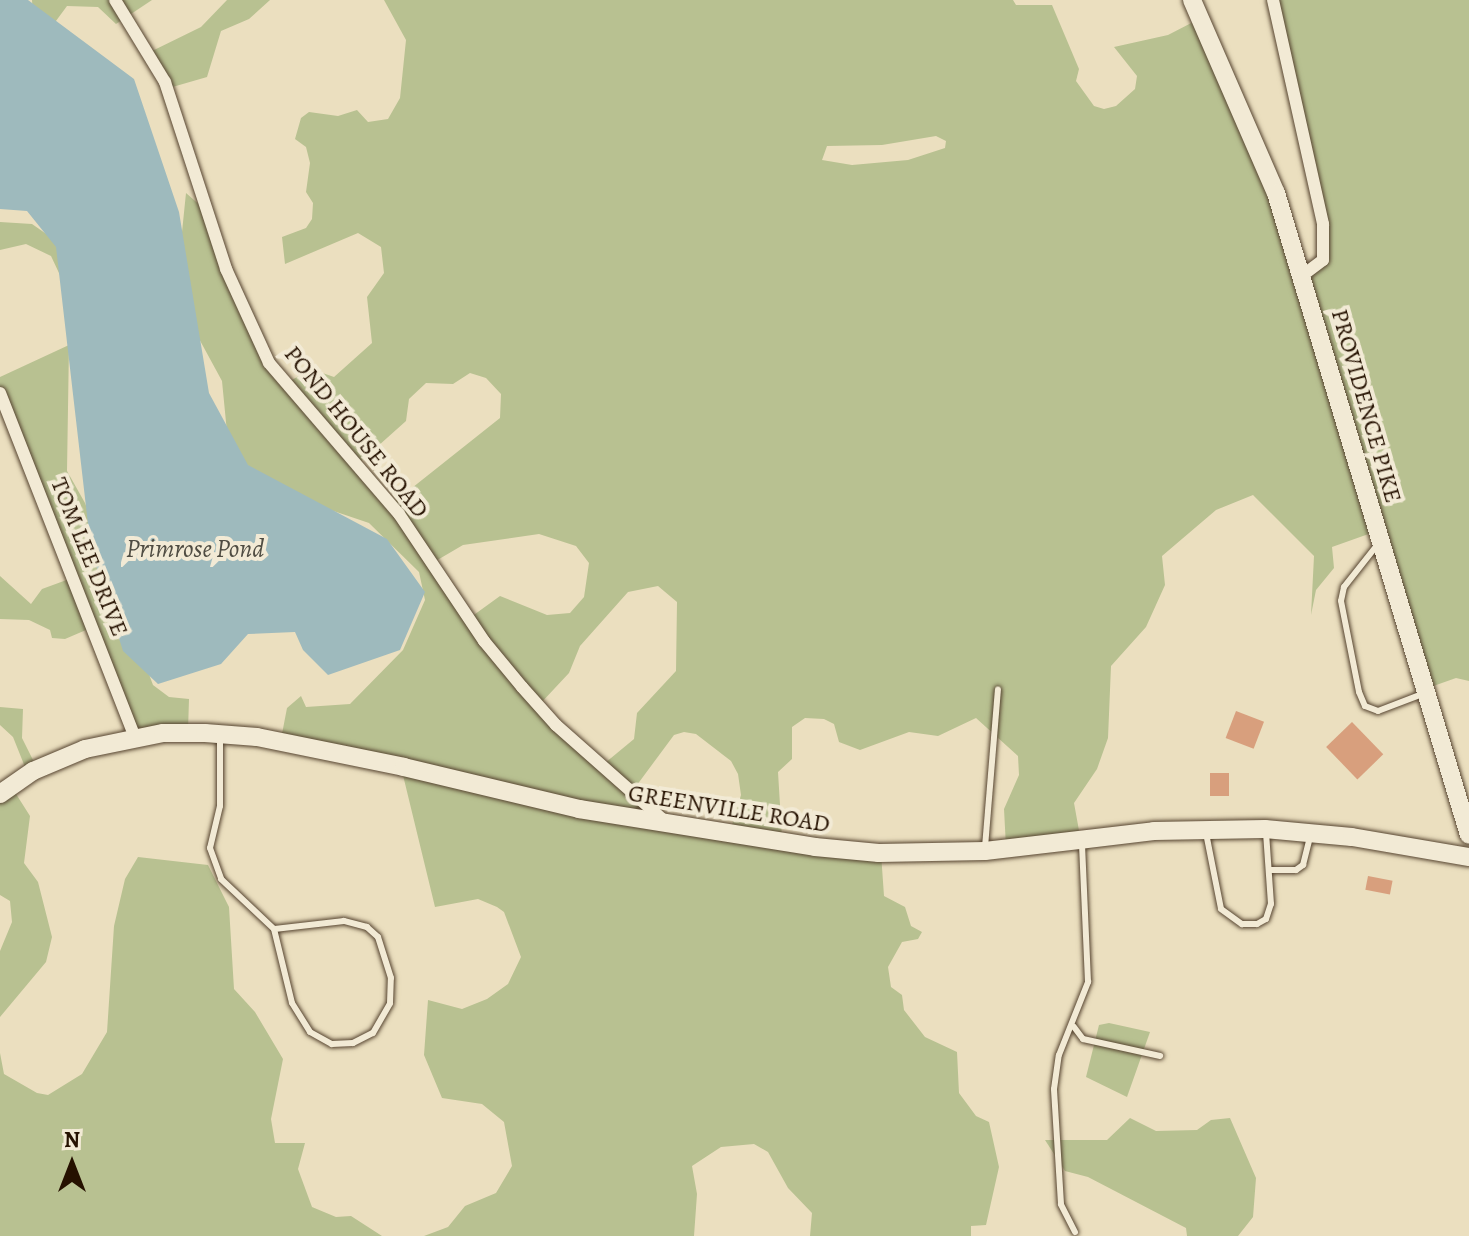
<!DOCTYPE html>
<html>
<head>
<meta charset="utf-8">
<style>
  body { margin:0 }
  #map { position:relative; width:1469px; height:1236px; overflow:hidden; background:#ebdfbf; font-family:Alegreya,serif }
  div>[style] { position:absolute }
  [style*='--x'] { left:calc(var(--x)*1px); top:calc(var(--y)*1px); width:calc(var(--w)*1px); rotate:calc(var(--a)*1deg) }
  .green>* { inset:0; background:#b8c191 }
  .water>* { inset:0; background:#9ebabd }
  .building>* { inset:0; background:#d89f7d; transform-origin:0 0 }
  .roads { filter:drop-shadow(0 0 2px #564430) drop-shadow(0 0 2px #564430) }
  .lane>* { height:6px; margin:-3px; padding:0 3px; transform-origin:3px; border-radius:3px; background:#f2ead5 }
  .street>* { height:12px; margin:-6px; padding:0 6px; transform-origin:6px; border-radius:6px; background:#f2ead5 }
  .secondary>* { height:18px; margin:-9px; padding:0 9px; transform-origin:9px; border-radius:9px; background:#f2ead5 }
  span { translate:-50% -50%; white-space:nowrap; text-align:center; line-height:1.15; -webkit-text-stroke:8px #f2ead5; paint-order:stroke }
  .street-label { font-size:24px; color:#251100 }
  .water-label { font-size:26px; color:#4f4c42; font-style:italic }
  .north { position:absolute; left:32px; top:1124px; width:80px; height:80px; -webkit-text-stroke:6px #f2ead5; paint-order:stroke; rotate:0deg; font-size:22px; font-weight:700; line-height:32px; text-align:center; color:#251100 }
  .north::after { content:''; display:block; margin:auto; width:28px; height:36px; background:#251100; clip-path:polygon(50% 0,100% 100%,50% 72%,0 100%) }
</style>
</head>
<body>
<div id="map">
  <div class="green">
    <div style="clip-path:polygon(32px 0,152px 0,116px 24px,98px 7px,67px 6px,53px 25px,33px 16px)"></div>
    <div style="clip-path:polygon(227px 0,270px 0,249px 19px,221px 31px,207px 77px,169px 88px,150px 52px,201px 27px)"></div>
    <div style="clip-path:polygon(evenodd,384px 0,1013px 0,1016px 5px,1052px 5px,1079px 69px,1076px 81px,1094px 106px,1104px 109px,1116px 106px,1135px 89px,1137px 76px,1114px 47px,1168px 35px,1199px 19px,1302px 269px,1322px 258px,1323px 225px,1274px 0,1469px 0,1469px 681px,1456px 678px,1425px 689px,1377px 531px,1332px 547px,1334px 568px,1316px 590px,1311px 615px,1314px 556px,1253px 495px,1216px 510px,1162px 556px,1165px 585px,1146px 627px,1111px 666px,1108px 738px,1097px 769px,1074px 803px,1080px 836px,1006px 847px,1004px 809px,1019px 775px,1018px 756px,976px 718px,938px 736px,909px 732px,860px 750px,839px 742px,834px 724px,824px 719px,805px 718px,792px 727px,792px 759px,778px 772px,782px 838px,881px 853px,884px 896px,905px 907px,911px 926px,922px 932px,918px 939px,902px 942px,888px 967px,891px 987px,902px 995px,904px 1010px,925px 1037px,957px 1052px,959px 1093px,976px 1116px,989px 1122px,999px 1167px,986px 1225px,971px 1226px,971px 1236px,810px 1236px,812px 1213px,788px 1188px,768px 1152px,754px 1144px,721px 1147px,692px 1166px,697px 1194px,694px 1236px,424px 1236px,448px 1227px,465px 1206px,496px 1193px,512px 1166px,504px 1122px,482px 1104px,442px 1098px,424px 1055px,428px 1000px,462px 1009px,487px 999px,508px 984px,521px 957px,504px 912px,497px 907px,478px 899px,435px 907px,401px 767px,281px 739px,287px 708px,301px 696px,306px 707px,350px 704px,403px 650px,425px 600px,419px 572px,369px 523px,298px 499px,229px 453px,222px 381px,197px 335px,178px 271px,186px 193px,202px 207px,269px 362px,290px 381px,311px 369px,334px 377px,372px 343px,367px 297px,384px 273px,381px 247px,358px 233px,285px 264px,282px 237px,306px 228px,312px 219px,313px 203px,306px 192px,310px 163px,306px 147px,295px 139px,301px 118px,309px 112px,338px 116px,357px 110px,368px 122px,388px 119px,400px 98px,406px 40px,384px 0,936px 136px,946px 141px,945px 148px,908px 160px,852px 165px,822px 160px,827px 146px,882px 145px,936px 136px,384px 0,470px 373px,486px 378px,501px 394px,500px 418px,393px 503px,359px 463px,406px 421px,409px 399px,426px 383px,453px 384px,470px 373px,384px 0,539px 534px,576px 546px,589px 563px,584px 597px,570px 613px,547px 615px,500px 596px,471px 617px,434px 562px,463px 545px,539px 534px,384px 0,658px 586px,677px 602px,676px 671px,637px 713px,634px 739px,605px 763px,540px 704px,569px 673px,580px 646px,628px 592px,658px 586px,384px 0,684px 732px,696px 734px,731px 761px,738px 774px,741px 795px,731px 828px,664px 820px,634px 789px,674px 735px,684px 732px)"></div>
    <div style="clip-path:polygon(0 222px,32px 224px,55px 240px,74px 305px,51px 256px,26px 244px,0 250px)"></div>
    <div style="clip-path:polygon(69px 345px,67px 471px,85px 503px,153px 685px,169px 697px,189px 699px,188px 731px,135px 735px,93px 627px,65px 639px,52px 638px,50px 630px,29px 620px,0 619px,0 576px,31px 604px,42px 589px,72px 578px,0 389px,0 377px)"></div>
    <div style="clip-path:polygon(0 707px,23px 709px,22px 738px,36px 766px,27px 772px,13px 737px,0 725px)"></div>
    <div style="clip-path:polygon(11px 786px,30px 816px,24px 863px,38px 882px,52px 937px,46px 962px,0 1017px,0 951px,12px 922px,10px 901px,0 895px,0 792px)"></div>
    <div style="clip-path:polygon(138px 857px,208px 865px,229px 907px,234px 989px,255px 1012px,283px 1059px,271px 1119px,275px 1143px,305px 1143px,298px 1169px,312px 1207px,336px 1217px,351px 1216px,382px 1236px,0 1236px,0 1053px,4px 1074px,37px 1093px,48px 1095px,82px 1074px,107px 1032px,114px 926px,125px 879px)"></div>
    <div style="clip-path:polygon(1109px 1023px,1150px 1032px,1127px 1097px,1086px 1077px,1099px 1025px)"></div>
    <div style="clip-path:polygon(1130px 1118px,1156px 1131px,1197px 1130px,1211px 1120px,1230px 1118px,1256px 1178px,1253px 1217px,1238px 1236px,1187px 1236px,1186px 1228px,1088px 1177px,1065px 1171px,1045px 1140px,1107px 1140px)"></div>
  </div>
  <div class="water">
    <div style="clip-path:polygon(0 0,28px 0,134px 79px,179px 212px,209px 393px,248px 465px,387px 539px,425px 592px,400px 650px,328px 675px,303px 650px,295px 632px,248px 634px,221px 664px,158px 684px,123px 651px,91px 550px,56px 247px,27px 211px,0 209px)"></div>
  </div>
  <div class="building">
    <div style="left:1236px;top:711px;width:30px;height:29px;rotate:21deg"></div>
    <div style="left:1352px;top:722px;width:45px;height:36px;rotate:46deg"></div>
    <div style="left:1210px;top:773px;width:19px;height:23px"></div>
    <div style="left:1368px;top:876px;width:25px;height:14px;rotate:11deg"></div>
  </div>
  <div class="roads">
    <div class="lane">
      <div style="--x:1378;--y:544;--w:55;--a:128.3"></div>
      <div style="--x:1344;--y:587;--w:14;--a:102"></div>
      <div style="--x:1341;--y:601;--w:93;--a:78.8"></div>
      <div style="--x:1359;--y:692;--w:15;--a:67"></div>
      <div style="--x:1365;--y:706;--w:14;--a:21"></div>
      <div style="--x:1378;--y:711;--w:50;--a:-21"></div>
      <div style="--x:220;--y:738;--w:68;--a:90"></div>
      <div style="--x:220;--y:806;--w:43;--a:103.4"></div>
      <div style="--x:210;--y:848;--w:33;--a:70"></div>
      <div style="--x:221;--y:879;--w:73;--a:43.3"></div>
      <div style="--x:274;--y:929;--w:76;--a:76.3"></div>
      <div style="--x:292;--y:1003;--w:34;--a:58"></div>
      <div style="--x:310;--y:1032;--w:25;--a:29"></div>
      <div style="--x:332;--y:1044;--w:21;--a:-3"></div>
      <div style="--x:353;--y:1043;--w:22;--a:-27"></div>
      <div style="--x:373;--y:1033;--w:34;--a:-60"></div>
      <div style="--x:390;--y:1003;--w:25;--a:-88"></div>
      <div style="--x:391;--y:978;--w:43;--a:-107.6"></div>
      <div style="--x:378;--y:937;--w:15;--a:-138"></div>
      <div style="--x:367;--y:927;--w:24;--a:-165"></div>
      <div style="--x:344;--y:921;--w:70;--a:173.5"></div>
      <div style="--x:1206;--y:833;--w:77;--a:78.8"></div>
      <div style="--x:1221;--y:909;--w:26;--a:36"></div>
      <div style="--x:1242;--y:924;--w:15;--a:0"></div>
      <div style="--x:1257;--y:924;--w:10;--a:-29"></div>
      <div style="--x:1266;--y:919;--w:16;--a:-72"></div>
      <div style="--x:1271;--y:904;--w:72;--a:-94"></div>
      <div style="--x:985;--y:847;--w:158;--a:-85.3"></div>
      <div style="--x:1269;--y:870;--w:27;--a:0"></div>
      <div style="--x:1296;--y:870;--w:9;--a:-36"></div>
      <div style="--x:1303;--y:865;--w:32;--a:-76"></div>
      <div style="--x:1074;--y:1027;--w:15;--a:53"></div>
      <div style="--x:1083;--y:1039;--w:79;--a:12.4"></div>
      <div style="--x:1075;--y:1232;--w:31;--a:-117"></div>
      <div style="--x:1061;--y:1204;--w:115;--a:-93.5"></div>
      <div style="--x:1054;--y:1089;--w:34;--a:-82"></div>
      <div style="--x:1059;--y:1055;--w:79;--a:-68.3"></div>
      <div style="--x:1088;--y:982;--w:139;--a:-92.5"></div>
    </div>
    <div class="street">
      <div style="--x:115;--y:0;--w:96;--a:58.6"></div>
      <div style="--x:165;--y:82;--w:197;--a:71.9"></div>
      <div style="--x:226;--y:269;--w:103;--a:65.4"></div>
      <div style="--x:269;--y:363;--w:199;--a:49.3"></div>
      <div style="--x:399;--y:514;--w:153;--a:56.2"></div>
      <div style="--x:484;--y:641;--w:60;--a:50.4"></div>
      <div style="--x:522;--y:687;--w:51;--a:48.2"></div>
      <div style="--x:556;--y:725;--w:149;--a:41.5"></div>
      <div style="--x:1273;--y:0;--w:230;--a:77.4"></div>
      <div style="--x:1323;--y:224;--w:36;--a:90"></div>
      <div style="--x:1323;--y:260;--w:25;--a:143"></div>
      <div style="--x:0;--y:393;--w:370;--a:68.6"></div>
    </div>
    <div class="secondary">
      <div style="--x:1192;--y:0;--w:210;--a:66.5"></div>
      <div style="--x:1276;--y:193;--w:670;--a:73.27"></div>
      <div style="--x:0;--y:794;--w:40;--a:-34.9"></div>
      <div style="--x:33;--y:771;--w:56;--a:-22.9"></div>
      <div style="--x:85;--y:749;--w:80;--a:-11.6"></div>
      <div style="--x:163;--y:733;--w:42;--a:0"></div>
      <div style="--x:205;--y:733;--w:52;--a:4.4"></div>
      <div style="--x:257;--y:737;--w:150;--a:11.5"></div>
      <div style="--x:404;--y:767;--w:180;--a:13.5"></div>
      <div style="--x:579;--y:809;--w:239;--a:9.1"></div>
      <div style="--x:815;--y:847;--w:64;--a:5.4"></div>
      <div style="--x:879;--y:853;--w:106;--a:-1.1"></div>
      <div style="--x:985;--y:851;--w:170;--a:-6.7"></div>
      <div style="--x:1154;--y:831;--w:111;--a:-1"></div>
      <div style="--x:1265;--y:829;--w:87;--a:5.3"></div>
      <div style="--x:1352;--y:837;--w:119;--a:9.7"></div>
    </div>
  </div>
  <div class="street-label">
    <span style="left:1366px;top:406px;rotate:74deg">PROVIDENCE PIKE</span>
    <span style="left:356px;top:432px;rotate:51deg">POND HOUSE ROAD</span>
    <span style="left:89px;top:557px;rotate:68deg">TOM LEE DRIVE</span>
    <span style="left:729px;top:809px;rotate:9deg">GREENVILLE ROAD</span>
  </div>
  <div class="water-label">
    <span style="left:195px;top:549px">Primrose Pond</span>
  </div>
  <div class="north">N</div>
</div>
</body>
</html>
